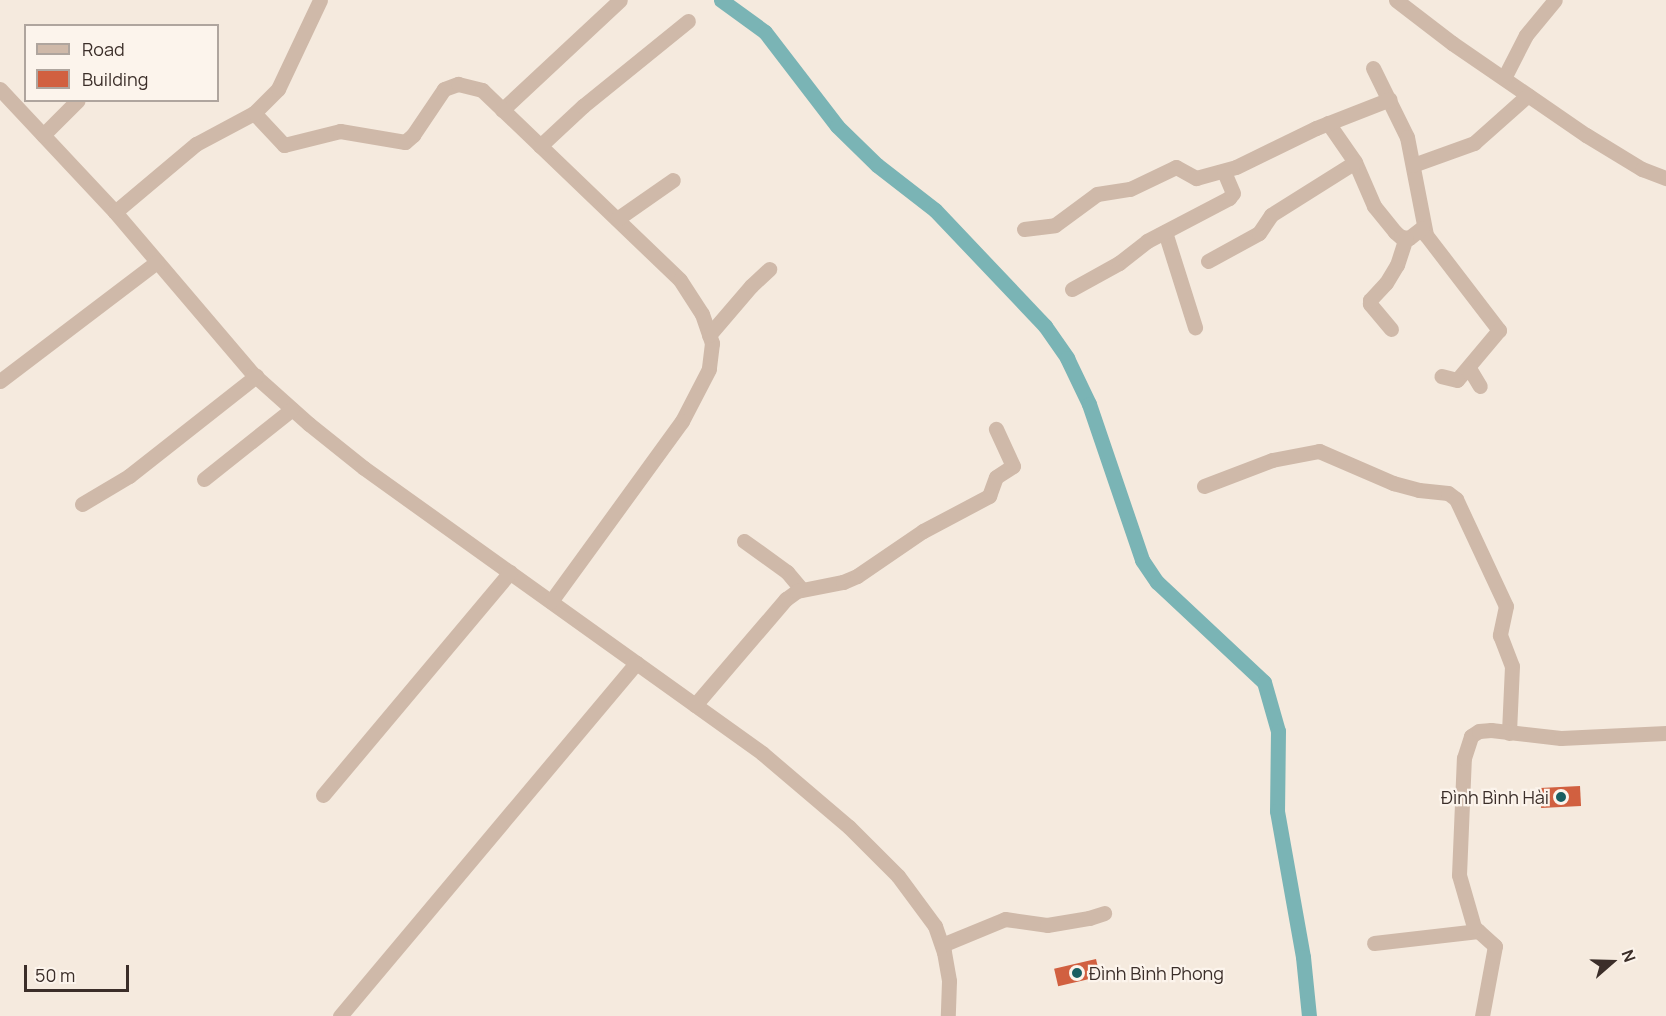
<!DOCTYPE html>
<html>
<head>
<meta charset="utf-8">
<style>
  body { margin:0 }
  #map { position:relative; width:1666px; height:1016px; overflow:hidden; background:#f5eade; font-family:Manrope,sans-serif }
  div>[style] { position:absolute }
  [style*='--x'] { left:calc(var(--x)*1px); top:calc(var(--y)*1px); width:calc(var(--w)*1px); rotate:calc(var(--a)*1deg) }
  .canal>* { height:15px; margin:-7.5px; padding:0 7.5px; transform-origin:7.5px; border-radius:7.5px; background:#7ab4b5 }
  .building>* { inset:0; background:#d16040; transform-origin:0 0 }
  .minor>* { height:15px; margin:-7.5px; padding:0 7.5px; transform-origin:7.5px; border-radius:7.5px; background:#cfb9a9 }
  .dots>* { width:16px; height:16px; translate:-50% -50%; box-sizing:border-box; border:3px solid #fcf4ec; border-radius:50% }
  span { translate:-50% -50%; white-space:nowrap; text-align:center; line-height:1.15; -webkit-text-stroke:4.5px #fcf4ec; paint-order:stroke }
  .poi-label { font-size:18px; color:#3b2e29 }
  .right { translate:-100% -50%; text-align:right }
  .left { translate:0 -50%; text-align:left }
  .legend { position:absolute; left:24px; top:24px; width:195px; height:78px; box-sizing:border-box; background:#fcf4ec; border:2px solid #afa59e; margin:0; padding:8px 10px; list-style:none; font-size:18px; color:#3b2e29 }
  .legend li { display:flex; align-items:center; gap:12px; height:30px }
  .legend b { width:30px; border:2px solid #afa59e }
  .north { position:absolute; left:1582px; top:932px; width:60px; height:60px; -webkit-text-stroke:4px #fcf4ec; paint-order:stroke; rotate:70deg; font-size:16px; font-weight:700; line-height:24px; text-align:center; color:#3b2e29 }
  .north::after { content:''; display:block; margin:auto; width:21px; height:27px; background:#3b2e29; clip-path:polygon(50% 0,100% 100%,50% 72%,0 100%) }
  .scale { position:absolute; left:24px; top:965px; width:105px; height:27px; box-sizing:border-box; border:3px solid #3b2e29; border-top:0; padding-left:8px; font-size:18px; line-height:21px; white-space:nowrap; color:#3b2e29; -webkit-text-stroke:4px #fcf4ec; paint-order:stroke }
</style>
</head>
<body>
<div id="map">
  <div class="canal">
    <div style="--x:721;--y:0;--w:54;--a:36"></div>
    <div style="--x:765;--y:32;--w:118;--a:52.5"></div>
    <div style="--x:837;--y:126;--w:56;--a:44.3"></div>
    <div style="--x:877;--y:165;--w:73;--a:37.8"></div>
    <div style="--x:935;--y:210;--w:160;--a:46.5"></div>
    <div style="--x:1045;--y:326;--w:39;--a:55"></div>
    <div style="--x:1067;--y:358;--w:51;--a:64.4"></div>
    <div style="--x:1089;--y:404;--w:165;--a:71.2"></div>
    <div style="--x:1142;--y:560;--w:27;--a:56"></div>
    <div style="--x:1157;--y:582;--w:146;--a:43.1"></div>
    <div style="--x:1264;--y:682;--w:51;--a:74.1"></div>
    <div style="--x:1278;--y:731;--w:80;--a:90.7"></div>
    <div style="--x:1277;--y:811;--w:148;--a:79.9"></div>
    <div style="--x:1303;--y:957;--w:59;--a:84.2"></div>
  </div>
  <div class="building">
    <div style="left:1580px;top:786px;width:20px;height:40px;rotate:87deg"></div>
    <div style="left:1096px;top:959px;width:18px;height:43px;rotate:77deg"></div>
  </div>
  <div class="minor">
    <div style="--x:1396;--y:0;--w:71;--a:37.5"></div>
    <div style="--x:1452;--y:43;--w:163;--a:34.5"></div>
    <div style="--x:1586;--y:135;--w:66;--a:31.3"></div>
    <div style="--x:1642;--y:169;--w:26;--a:21"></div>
    <div style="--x:1373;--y:68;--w:77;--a:63.8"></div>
    <div style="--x:1407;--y:137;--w:100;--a:79"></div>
    <div style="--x:1426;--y:235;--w:120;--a:52.5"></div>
    <div style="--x:1499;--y:330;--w:65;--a:130"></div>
    <div style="--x:1457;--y:380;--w:16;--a:-166"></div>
    <div style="--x:1504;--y:78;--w:48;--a:-62.9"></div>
    <div style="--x:1526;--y:35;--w:45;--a:-50.4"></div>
    <div style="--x:0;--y:89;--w:168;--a:46.9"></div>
    <div style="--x:115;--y:212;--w:213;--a:49.6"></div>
    <div style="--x:253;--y:374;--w:75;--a:41.8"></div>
    <div style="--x:309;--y:424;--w:70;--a:38.7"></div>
    <div style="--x:364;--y:468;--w:490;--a:35.6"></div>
    <div style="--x:762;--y:753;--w:114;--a:40.4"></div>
    <div style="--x:849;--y:827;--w:69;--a:45"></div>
    <div style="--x:898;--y:876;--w:62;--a:53.5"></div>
    <div style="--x:935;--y:926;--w:28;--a:71"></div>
    <div style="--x:944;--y:952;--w:29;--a:80"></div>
    <div style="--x:949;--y:981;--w:35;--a:92"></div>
    <div style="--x:502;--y:110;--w:161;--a:-43"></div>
    <div style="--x:254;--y:113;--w:44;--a:46.8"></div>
    <div style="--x:284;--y:145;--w:58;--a:-14"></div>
    <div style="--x:340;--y:131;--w:66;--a:9.6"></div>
    <div style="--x:405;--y:142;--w:11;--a:-41"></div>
    <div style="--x:413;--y:135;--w:55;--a:-56"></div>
    <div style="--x:444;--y:89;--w:15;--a:-20"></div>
    <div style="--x:458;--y:84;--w:25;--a:14"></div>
    <div style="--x:482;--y:90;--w:274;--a:43.8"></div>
    <div style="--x:680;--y:280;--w:40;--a:57.1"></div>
    <div style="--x:702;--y:314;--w:31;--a:71"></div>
    <div style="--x:712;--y:343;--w:26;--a:97"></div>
    <div style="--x:709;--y:369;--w:59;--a:117.4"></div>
    <div style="--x:682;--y:421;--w:223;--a:126"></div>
    <div style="--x:1328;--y:123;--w:47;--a:55.3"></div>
    <div style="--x:1355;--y:162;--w:48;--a:66.6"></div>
    <div style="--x:1374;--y:206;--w:33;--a:51"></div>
    <div style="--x:1395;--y:232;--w:8;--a:40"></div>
    <div style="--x:1401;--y:237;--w:8;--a:7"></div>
    <div style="--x:1409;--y:238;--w:16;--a:-38"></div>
    <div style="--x:43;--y:135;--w:49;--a:-45"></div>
    <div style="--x:540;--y:146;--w:59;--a:-42.9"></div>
    <div style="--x:583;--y:106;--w:135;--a:-39"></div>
    <div style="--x:1413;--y:165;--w:65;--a:-19.8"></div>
    <div style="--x:1474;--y:143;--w:72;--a:-41.6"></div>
    <div style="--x:115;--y:212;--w:106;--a:-40"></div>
    <div style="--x:196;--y:144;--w:66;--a:-28.1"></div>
    <div style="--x:254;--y:113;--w:34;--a:-45"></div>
    <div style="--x:278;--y:89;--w:98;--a:-64.7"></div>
    <div style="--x:617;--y:219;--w:68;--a:-34.9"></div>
    <div style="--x:1024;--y:229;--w:31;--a:-7"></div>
    <div style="--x:1055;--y:225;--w:52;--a:-36.4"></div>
    <div style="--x:1097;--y:194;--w:33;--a:-9"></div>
    <div style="--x:1130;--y:189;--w:51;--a:-25.6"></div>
    <div style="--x:1176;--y:167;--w:23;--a:29"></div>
    <div style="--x:1196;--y:178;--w:41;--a:-15.4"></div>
    <div style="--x:1236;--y:167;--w:89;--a:-26"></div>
    <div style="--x:1316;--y:128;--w:79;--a:-21.4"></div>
    <div style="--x:1165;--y:232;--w:100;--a:72.5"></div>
    <div style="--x:1208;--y:261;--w:58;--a:-28.8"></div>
    <div style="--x:1259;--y:233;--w:22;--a:-56"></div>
    <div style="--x:1271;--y:215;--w:99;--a:-32.2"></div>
    <div style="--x:1072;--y:289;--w:54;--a:-29"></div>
    <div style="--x:1119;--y:263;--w:36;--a:-38"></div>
    <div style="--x:1147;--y:241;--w:93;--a:-27.7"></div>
    <div style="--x:1229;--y:198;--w:6;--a:-51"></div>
    <div style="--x:1233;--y:193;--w:23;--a:-113"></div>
    <div style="--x:1391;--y:329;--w:33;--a:-130"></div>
    <div style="--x:1370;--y:304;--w:4;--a:-90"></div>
    <div style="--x:1370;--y:300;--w:23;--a:-47"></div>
    <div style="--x:1386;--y:283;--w:21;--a:-59"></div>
    <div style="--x:1397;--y:265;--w:28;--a:-72"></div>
    <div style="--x:709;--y:335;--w:65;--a:-49.4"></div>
    <div style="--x:751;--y:286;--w:25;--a:-43"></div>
    <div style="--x:1469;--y:368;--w:21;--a:59"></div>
    <div style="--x:0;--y:381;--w:197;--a:-37.2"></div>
    <div style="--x:204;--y:479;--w:112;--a:-38.5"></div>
    <div style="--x:1204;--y:486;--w:73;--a:-20.9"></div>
    <div style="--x:1272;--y:460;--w:48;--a:-10.8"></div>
    <div style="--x:1319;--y:451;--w:81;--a:23.4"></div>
    <div style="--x:1393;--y:483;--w:27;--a:15"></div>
    <div style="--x:1419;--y:490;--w:29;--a:6"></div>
    <div style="--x:1448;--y:493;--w:10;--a:37"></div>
    <div style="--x:1456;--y:499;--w:118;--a:65"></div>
    <div style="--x:1506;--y:606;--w:30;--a:102"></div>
    <div style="--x:1500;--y:635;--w:33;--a:69"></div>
    <div style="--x:1512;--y:666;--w:67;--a:92.6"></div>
    <div style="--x:82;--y:504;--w:55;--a:-30.8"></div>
    <div style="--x:129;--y:476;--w:162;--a:-38.2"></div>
    <div style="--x:744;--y:541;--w:53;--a:35.8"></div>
    <div style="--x:787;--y:572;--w:23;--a:50"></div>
    <div style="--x:695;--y:705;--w:140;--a:-49.4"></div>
    <div style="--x:786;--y:599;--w:14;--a:-36"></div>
    <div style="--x:797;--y:591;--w:47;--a:-11.1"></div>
    <div style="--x:843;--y:582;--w:15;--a:-23"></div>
    <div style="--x:857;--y:576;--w:80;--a:-34.3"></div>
    <div style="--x:923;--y:531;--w:75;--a:-27.9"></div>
    <div style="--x:989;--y:496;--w:20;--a:-70"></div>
    <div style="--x:996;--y:477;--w:20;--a:-33"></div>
    <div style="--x:1013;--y:466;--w:41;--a:-114.7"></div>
    <div style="--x:323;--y:795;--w:291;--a:-50"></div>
    <div style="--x:1374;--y:943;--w:105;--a:-6.6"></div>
    <div style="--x:942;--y:945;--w:68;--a:-22.4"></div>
    <div style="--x:1005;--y:919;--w:42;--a:8.1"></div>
    <div style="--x:1047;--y:925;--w:43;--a:-9.5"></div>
    <div style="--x:1089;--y:918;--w:16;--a:-18"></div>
    <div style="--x:340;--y:1016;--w:461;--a:-50"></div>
    <div style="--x:1482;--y:1016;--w:71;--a:-79.5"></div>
    <div style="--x:1495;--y:946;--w:28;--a:-138"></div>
    <div style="--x:1474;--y:927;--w:54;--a:-106.1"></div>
    <div style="--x:1459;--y:875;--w:117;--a:-87.6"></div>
    <div style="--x:1464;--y:758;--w:23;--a:-72"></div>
    <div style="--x:1471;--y:736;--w:9;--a:-32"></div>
    <div style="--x:1479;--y:731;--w:12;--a:-5"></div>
    <div style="--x:1491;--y:730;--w:70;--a:6.5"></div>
    <div style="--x:1561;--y:738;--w:105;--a:-2.7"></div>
  </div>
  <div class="dots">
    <div style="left:1561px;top:797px;background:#1a5e61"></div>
    <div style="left:1077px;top:973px;background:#1a5e61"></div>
  </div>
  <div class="poi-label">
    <span class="right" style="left:1549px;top:797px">Đình Bình Hài</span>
    <span class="left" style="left:1089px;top:973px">Đình Bình Phong</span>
  </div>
  <ul class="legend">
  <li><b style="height:8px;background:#cfb9a9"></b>Road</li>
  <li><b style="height:16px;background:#d16040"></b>Building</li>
  </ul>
  <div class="north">N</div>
  <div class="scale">50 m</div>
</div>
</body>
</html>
